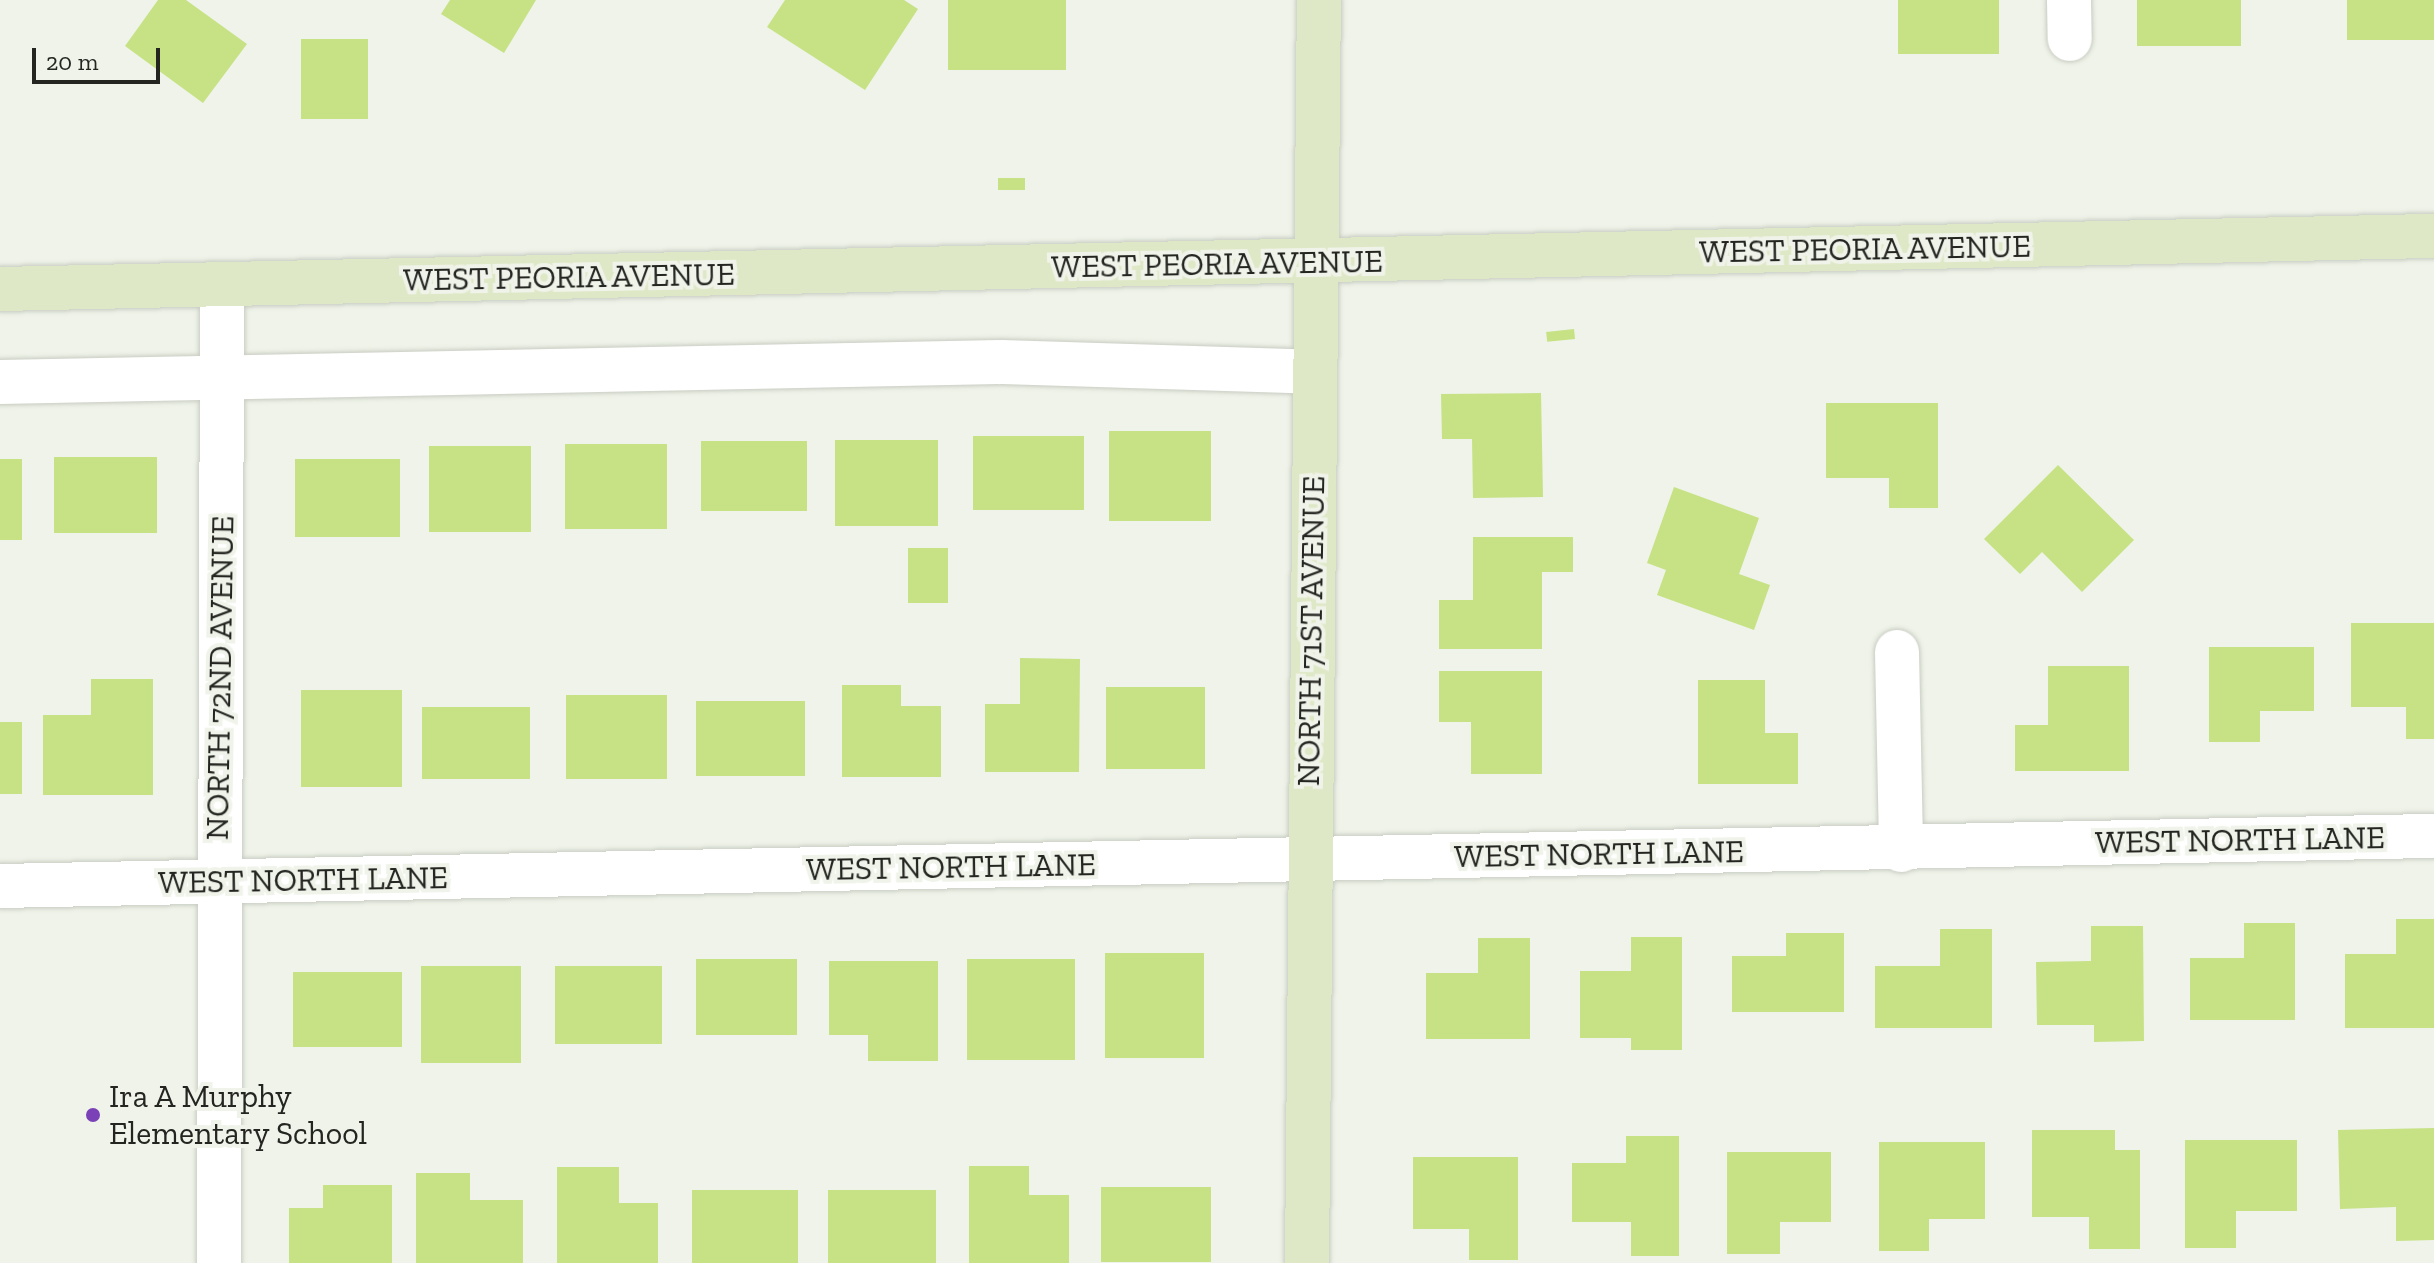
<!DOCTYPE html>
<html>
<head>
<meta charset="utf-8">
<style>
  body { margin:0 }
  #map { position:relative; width:2434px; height:1263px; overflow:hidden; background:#eff3e9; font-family:"Zilla Slab",serif }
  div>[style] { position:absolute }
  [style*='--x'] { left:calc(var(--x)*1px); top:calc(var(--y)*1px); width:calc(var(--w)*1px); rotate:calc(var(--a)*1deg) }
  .building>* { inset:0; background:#c6e285; transform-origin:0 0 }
  .roads { filter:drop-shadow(0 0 2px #c8ccc2) drop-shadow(0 0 2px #c8ccc2) }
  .street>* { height:44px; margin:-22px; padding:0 22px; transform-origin:22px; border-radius:22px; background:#fff }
  .secondary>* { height:44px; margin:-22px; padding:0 22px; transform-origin:22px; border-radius:22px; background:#dfe8c6 }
  .dots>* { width:22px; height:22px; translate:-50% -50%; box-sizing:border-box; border:4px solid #eff3e9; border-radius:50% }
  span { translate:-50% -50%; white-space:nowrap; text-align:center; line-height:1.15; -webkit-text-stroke:8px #eff3e9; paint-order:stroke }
  .street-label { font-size:32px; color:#242521 }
  .poi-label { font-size:32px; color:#242521 }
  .left { translate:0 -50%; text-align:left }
  .scale { position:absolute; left:32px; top:48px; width:128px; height:36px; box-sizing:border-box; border:4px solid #242521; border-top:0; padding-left:10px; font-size:24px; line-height:28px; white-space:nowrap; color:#242521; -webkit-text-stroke:6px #eff3e9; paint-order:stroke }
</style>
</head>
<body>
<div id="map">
  <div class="building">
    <div style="clip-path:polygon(158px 0,186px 0,247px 44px,203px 103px,125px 46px)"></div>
    <div style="clip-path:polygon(450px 0,536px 0,504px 53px,441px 14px)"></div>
    <div style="clip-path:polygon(785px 0,904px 0,918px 9px,865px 90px,767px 27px)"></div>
    <div style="left:948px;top:0;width:118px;height:70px"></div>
    <div style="left:1898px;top:0;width:101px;height:54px"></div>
    <div style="left:2137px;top:0;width:104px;height:46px"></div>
    <div style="left:2347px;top:0;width:87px;height:40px"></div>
    <div style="left:301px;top:39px;width:67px;height:80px"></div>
    <div style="left:998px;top:178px;width:27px;height:12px"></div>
    <div style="left:1574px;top:329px;width:10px;height:28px;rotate:84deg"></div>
    <div style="clip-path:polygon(1541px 393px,1543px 497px,1473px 498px,1472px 439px,1442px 439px,1441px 394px)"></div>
    <div style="clip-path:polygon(1826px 403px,1938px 403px,1938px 508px,1889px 508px,1889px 478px,1826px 478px)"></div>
    <div style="left:1109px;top:431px;width:102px;height:90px"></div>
    <div style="left:973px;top:436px;width:111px;height:74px"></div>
    <div style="left:835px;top:440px;width:103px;height:86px"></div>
    <div style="left:701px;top:441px;width:106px;height:70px"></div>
    <div style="left:565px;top:444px;width:102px;height:85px"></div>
    <div style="left:429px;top:446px;width:102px;height:86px"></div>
    <div style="left:54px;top:457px;width:103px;height:76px"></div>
    <div style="left:0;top:459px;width:22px;height:81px"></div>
    <div style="left:295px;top:459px;width:105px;height:78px"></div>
    <div style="clip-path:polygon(2058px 465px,2134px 540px,2082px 592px,2042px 552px,2020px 574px,1984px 539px)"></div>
    <div style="clip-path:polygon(1674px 487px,1759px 518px,1739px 574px,1770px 585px,1754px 630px,1657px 595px,1666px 570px,1647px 563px)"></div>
    <div style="clip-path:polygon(1473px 537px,1573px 537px,1573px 572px,1542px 572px,1542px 649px,1439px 649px,1439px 600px,1473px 600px)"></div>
    <div style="left:908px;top:548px;width:40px;height:55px"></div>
    <div style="clip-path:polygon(2351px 623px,2434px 623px,2434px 739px,2406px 739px,2406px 707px,2351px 707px)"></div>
    <div style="clip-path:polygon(2209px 647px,2314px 647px,2314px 711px,2260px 711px,2260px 742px,2209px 742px)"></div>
    <div style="clip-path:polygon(1020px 658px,1080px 659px,1079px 772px,985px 772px,985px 704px,1020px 704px)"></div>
    <div style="clip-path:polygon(2048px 666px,2129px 666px,2129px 771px,2015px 771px,2015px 725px,2048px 725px)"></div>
    <div style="clip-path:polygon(1439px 671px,1542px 671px,1542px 774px,1471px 774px,1471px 722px,1439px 722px)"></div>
    <div style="clip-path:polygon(91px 679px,153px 679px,153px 795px,43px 795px,43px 715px,91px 715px)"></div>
    <div style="clip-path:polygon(1698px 680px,1765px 680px,1765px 733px,1798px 733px,1798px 784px,1698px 784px)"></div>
    <div style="clip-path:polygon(842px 685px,901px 685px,901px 706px,941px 706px,941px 777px,842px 777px)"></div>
    <div style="left:1106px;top:687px;width:99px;height:82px"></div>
    <div style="left:301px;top:690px;width:101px;height:97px"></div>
    <div style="left:566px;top:695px;width:101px;height:84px"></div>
    <div style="left:696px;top:701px;width:109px;height:75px"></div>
    <div style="left:422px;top:707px;width:108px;height:72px"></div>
    <div style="left:0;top:722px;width:22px;height:72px"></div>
    <div style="clip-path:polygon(2396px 919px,2434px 919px,2434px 1028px,2345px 1028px,2345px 954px,2396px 954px)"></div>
    <div style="clip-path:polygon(2244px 923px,2295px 923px,2295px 1020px,2190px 1020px,2190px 958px,2244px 958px)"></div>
    <div style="clip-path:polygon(2091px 926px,2143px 926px,2144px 1041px,2094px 1042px,2094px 1025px,2037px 1025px,2036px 962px,2091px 961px)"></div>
    <div style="clip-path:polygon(1940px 929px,1992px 929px,1992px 1028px,1875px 1028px,1875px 966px,1940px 966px)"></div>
    <div style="clip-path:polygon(1786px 933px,1844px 933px,1844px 1012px,1732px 1012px,1732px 956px,1786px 956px)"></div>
    <div style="clip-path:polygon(1631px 937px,1682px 937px,1682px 1050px,1631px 1050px,1631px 1038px,1580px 1038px,1580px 971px,1631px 971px)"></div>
    <div style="clip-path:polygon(1478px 938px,1530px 938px,1530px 1039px,1426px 1039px,1426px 973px,1478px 973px)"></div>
    <div style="left:1105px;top:953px;width:99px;height:105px"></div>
    <div style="left:696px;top:959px;width:101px;height:76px"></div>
    <div style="left:967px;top:959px;width:108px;height:101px"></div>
    <div style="clip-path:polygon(829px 961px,938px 961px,938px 1061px,868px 1061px,868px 1035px,829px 1035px)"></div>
    <div style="left:421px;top:966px;width:100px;height:97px"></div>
    <div style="left:555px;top:966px;width:107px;height:78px"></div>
    <div style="left:293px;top:972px;width:109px;height:75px"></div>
    <div style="clip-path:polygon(2434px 1128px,2434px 1240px,2396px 1241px,2396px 1207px,2340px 1209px,2338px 1130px)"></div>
    <div style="clip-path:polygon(2032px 1130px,2115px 1130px,2115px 1150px,2140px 1150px,2140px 1249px,2089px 1249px,2089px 1217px,2032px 1217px)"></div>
    <div style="clip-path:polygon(1626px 1136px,1679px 1136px,1679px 1256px,1631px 1256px,1631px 1222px,1572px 1222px,1572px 1163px,1626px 1163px)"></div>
    <div style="clip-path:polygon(2185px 1140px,2297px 1140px,2297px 1211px,2236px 1211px,2236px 1248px,2185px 1248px)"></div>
    <div style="clip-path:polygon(1879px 1142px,1985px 1142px,1985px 1219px,1929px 1219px,1929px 1251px,1879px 1251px)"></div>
    <div style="clip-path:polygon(1727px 1152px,1831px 1152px,1831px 1222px,1780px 1222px,1780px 1254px,1727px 1254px)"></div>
    <div style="clip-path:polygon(1413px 1157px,1518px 1157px,1518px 1260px,1469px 1260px,1469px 1229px,1413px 1229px)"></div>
    <div style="clip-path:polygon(969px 1166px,1029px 1166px,1029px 1195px,1069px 1195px,1069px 1263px,969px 1263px)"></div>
    <div style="clip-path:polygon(557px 1167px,619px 1167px,619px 1203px,658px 1203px,658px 1263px,557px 1263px)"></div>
    <div style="clip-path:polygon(416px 1173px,470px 1173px,470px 1200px,523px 1200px,523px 1263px,416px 1263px)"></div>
    <div style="clip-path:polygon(323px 1185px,392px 1185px,392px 1263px,289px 1263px,289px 1208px,323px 1208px)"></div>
    <div style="left:1101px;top:1187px;width:110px;height:75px"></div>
    <div style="left:692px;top:1190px;width:106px;height:73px"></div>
    <div style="left:828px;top:1190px;width:108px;height:73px"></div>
  </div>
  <div class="roads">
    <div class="street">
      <div style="--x:2069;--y:0;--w:39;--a:89"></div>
      <div style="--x:0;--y:382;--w:1002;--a:-1.14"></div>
      <div style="--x:1002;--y:362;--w:312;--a:1.8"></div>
      <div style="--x:1897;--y:652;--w:198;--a:88.8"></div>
      <div style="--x:0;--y:886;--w:2435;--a:-1.18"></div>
      <div style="--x:219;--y:1263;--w:978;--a:-89.82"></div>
    </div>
    <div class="secondary">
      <div style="--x:0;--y:289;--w:2435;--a:-1.25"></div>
      <div style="--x:1307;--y:1263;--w:1263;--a:-89.46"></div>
    </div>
  </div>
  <div class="dots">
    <div style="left:93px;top:1115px;background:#7b41b7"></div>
  </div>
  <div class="street-label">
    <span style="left:1865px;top:249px;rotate:-1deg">WEST PEORIA AVENUE</span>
    <span style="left:1217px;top:264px;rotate:-1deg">WEST PEORIA AVENUE</span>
    <span style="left:569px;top:277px;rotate:-1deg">WEST PEORIA AVENUE</span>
    <span style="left:1311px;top:631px;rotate:-89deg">NORTH 71ST AVENUE</span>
    <span style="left:220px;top:678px;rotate:-89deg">NORTH 72ND AVENUE</span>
    <span style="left:2240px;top:840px;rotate:-1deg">WEST NORTH LANE</span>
    <span style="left:1599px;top:854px;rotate:-1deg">WEST NORTH LANE</span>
    <span style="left:951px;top:867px;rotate:-1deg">WEST NORTH LANE</span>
    <span style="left:303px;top:880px;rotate:-1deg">WEST NORTH LANE</span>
  </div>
  <div class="poi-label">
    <span class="left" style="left:109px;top:1115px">Ira A Murphy<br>Elementary School</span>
  </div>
  <div class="scale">20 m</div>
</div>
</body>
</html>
